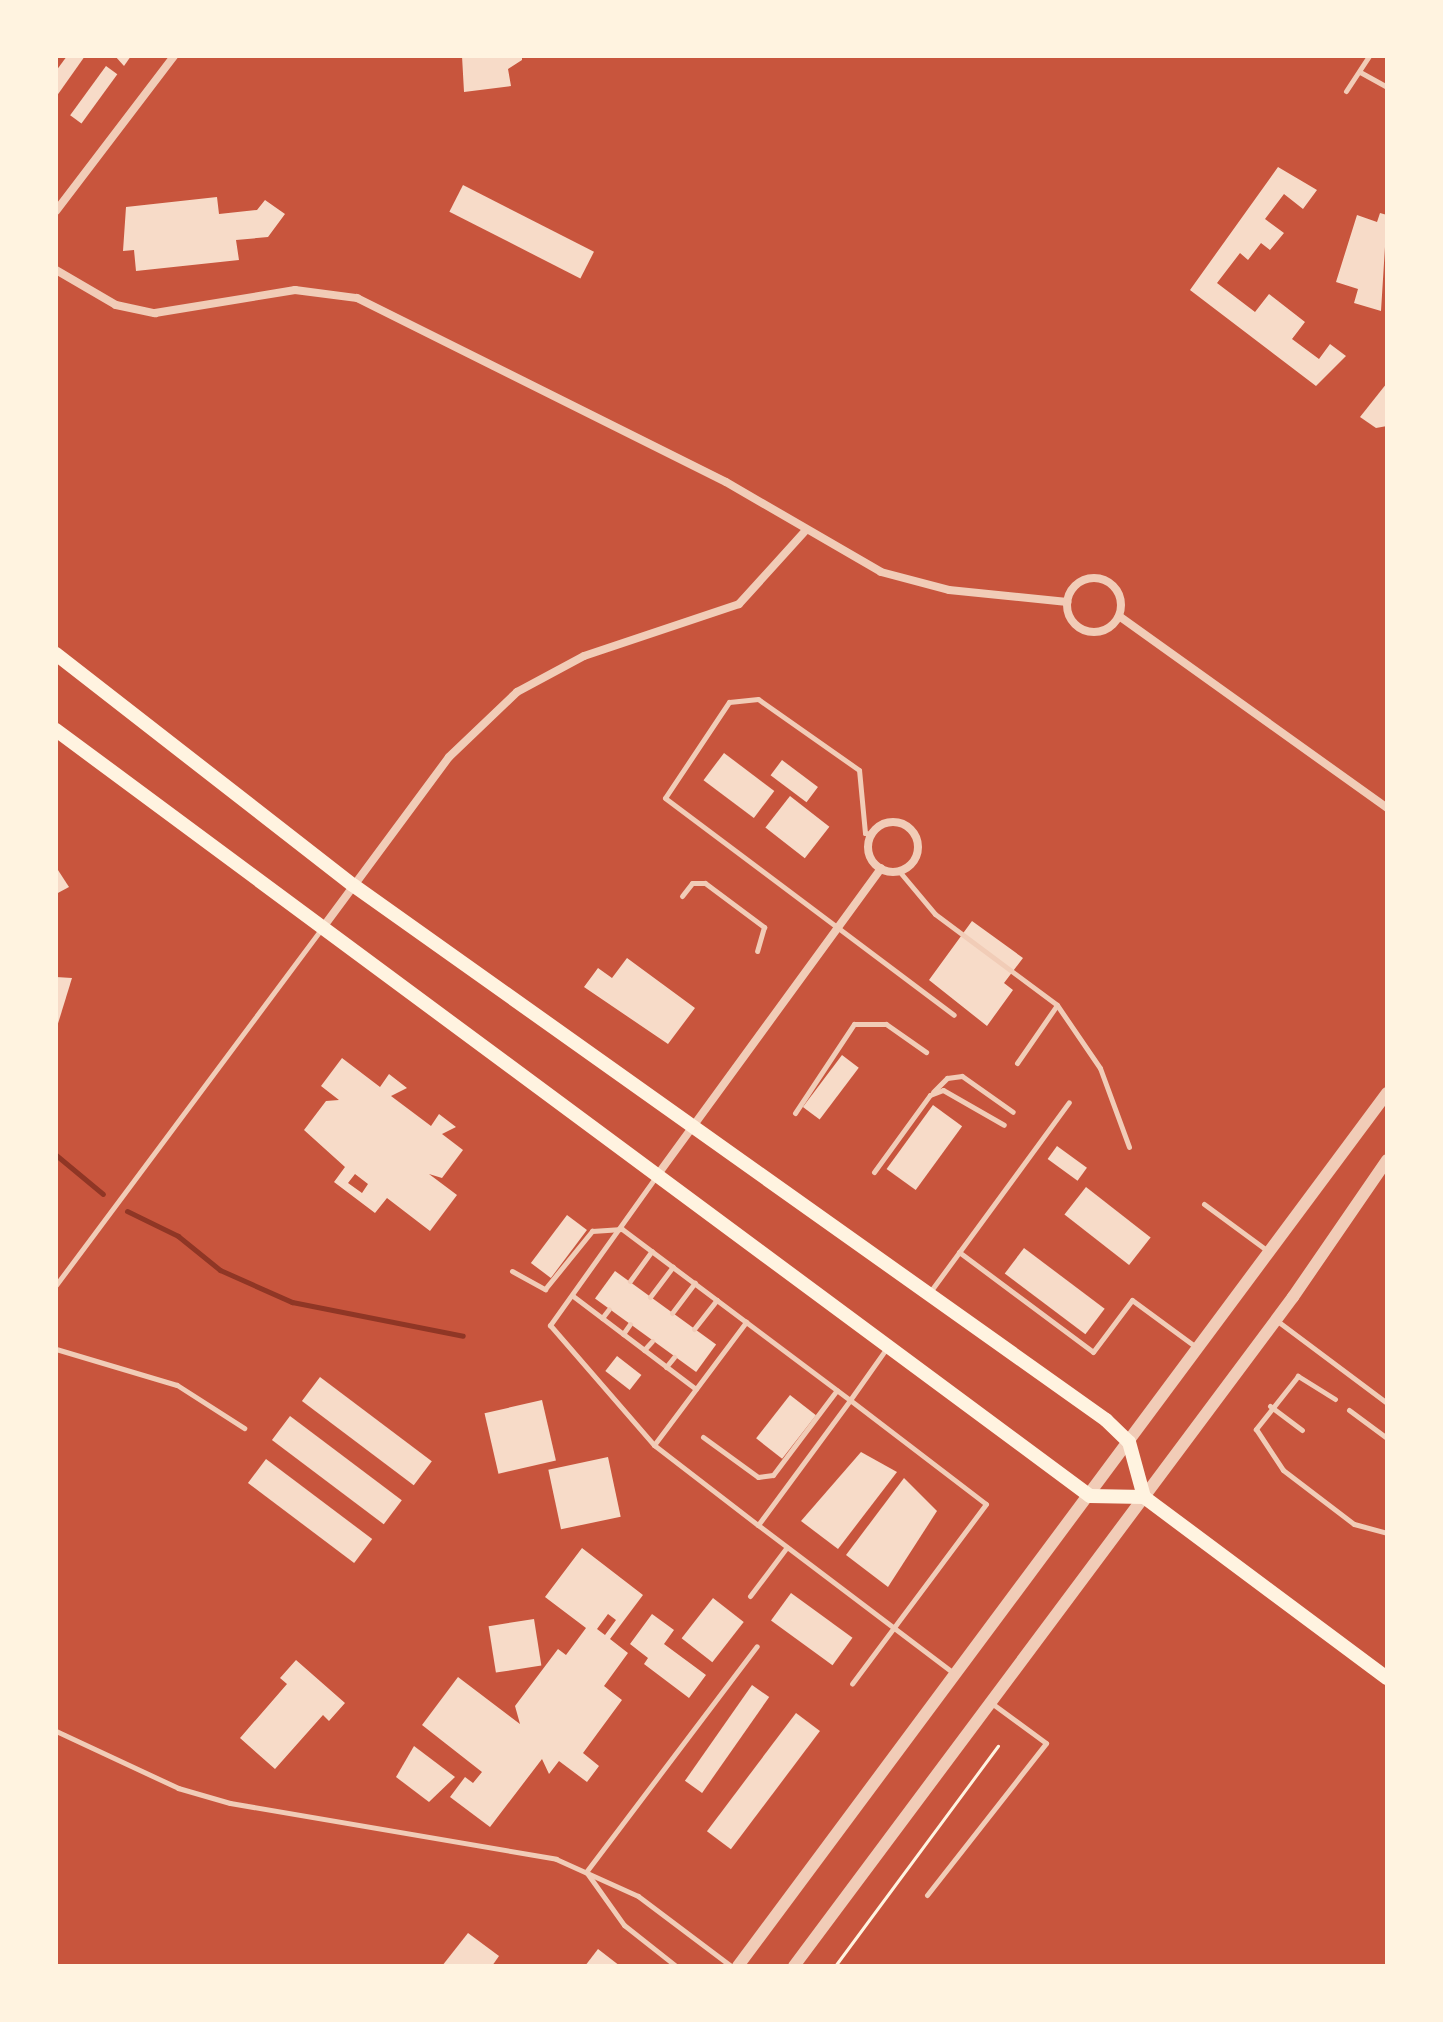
<!DOCTYPE html>
<html>
<head>
<meta charset="utf-8">
<style>
  body { margin:0 }
  #map { position:relative; width:1443px; height:2022px; overflow:hidden; background:#c8553d; font-family:Lato,sans-serif }
  div>[style] { position:absolute }
  [style*='--x'] { left:calc(var(--x)*1px); top:calc(var(--y)*1px); width:calc(var(--w)*1px); rotate:calc(var(--a)*1deg) }
  .stream>* { height:5px; margin:-2.5px; padding:0 2.5px; transform-origin:2.5px; border-radius:2.5px; background:#8f3625 }
  .building>* { inset:0; background:#f7dbc8; transform-origin:0 0 }
  .path>* { height:3px; margin:-1.5px; padding:0 1.5px; transform-origin:1.5px; border-radius:1.5px; background:#fff3e0 }
  .service>* { height:5px; margin:-2.5px; padding:0 2.5px; transform-origin:2.5px; border-radius:2.5px; background:#f1ccb7 }
  .minor>* { height:8px; margin:-4px; padding:0 4px; transform-origin:4px; border-radius:4px; background:#f1ccb7 }
  .minor>.ring { margin:-4px; padding:0; box-sizing:content-box; background:none; border:8px solid #f1ccb7; border-radius:50% }
  .tertiary>* { height:12px; margin:-6px; padding:0 6px; transform-origin:6px; border-radius:6px; background:#f1ccb7 }
  .secondary>* { height:14px; margin:-7px; padding:0 7px; transform-origin:7px; border-radius:7px; background:#fff3e0 }
  span { translate:-50% -50%; white-space:nowrap; text-align:center; line-height:1.15; -webkit-text-stroke:8px #fff3e0; paint-order:stroke }
  .frame { position:absolute; inset:0; border:58px solid #fff3e0; pointer-events:none }
</style>
</head>
<body>
<div id="map">
  <div class="stream">
    <div style="--x:56;--y:1155;--w:61;--a:39.7"></div>
    <div style="--x:127;--y:1211;--w:57;--a:26.1"></div>
    <div style="--x:178;--y:1236;--w:54;--a:39"></div>
    <div style="--x:220;--y:1270;--w:79;--a:24"></div>
    <div style="--x:292;--y:1302;--w:174;--a:11.2"></div>
  </div>
  <div class="building">
    <div style="clip-path:polygon(67px 56px,85px 56px,56px 97px,56px 71px)"></div>
    <div style="clip-path:polygon(115px 56px,131px 56px,124px 66px)"></div>
    <div style="clip-path:polygon(462px 56px,522px 56px,522px 60px,508px 69px,511px 86px,464px 92px)"></div>
    <div style="left:106px;top:66px;width:14px;height:61px;rotate:36deg"></div>
    <div style="clip-path:polygon(1278px 167px,1317px 190px,1303px 209px,1284px 194px,1265px 219px,1284px 233px,1270px 250px,1261px 243px,1248px 260px,1240px 253px,1217px 283px,1255px 312px,1269px 294px,1305px 322px,1292px 339px,1319px 359px,1330px 344px,1346px 356px,1316px 386px,1190px 290px)"></div>
    <div style="left:463px;top:185px;width:147px;height:30px;rotate:27deg"></div>
    <div style="clip-path:polygon(217px 197px,219px 214px,257px 210px,265px 200px,285px 214px,268px 237px,236px 240px,239px 260px,136px 271px,134px 250px,123px 251px,126px 207px)"></div>
    <div style="clip-path:polygon(1380px 213px,1387px 215px,1381px 311px,1354px 303px,1358px 289px,1336px 282px,1357px 215px,1377px 222px)"></div>
    <div style="clip-path:polygon(1387px 383px,1387px 426px,1376px 428px,1360px 417px)"></div>
    <div style="left:724px;top:753px;width:63px;height:34px;rotate:37deg"></div>
    <div style="left:782px;top:760px;width:45px;height:19px;rotate:37deg"></div>
    <div style="left:790px;top:796px;width:50px;height:40px;rotate:38deg"></div>
    <div style="clip-path:polygon(56px 867px,69px 887px,56px 894px)"></div>
    <div style="clip-path:polygon(972px 921px,1023px 958px,1004px 983px,1013px 990px,987px 1026px,929px 980px)"></div>
    <div style="clip-path:polygon(627px 958px,695px 1008px,668px 1044px,584px 987px,598px 968px,612px 978px)"></div>
    <div style="clip-path:polygon(56px 977px,72px 978px,56px 1030px)"></div>
    <div style="left:842px;top:1055px;width:21px;height:65px;rotate:37deg"></div>
    <div style="clip-path:polygon(evenodd,342px 1058px,380px 1087px,389px 1074px,407px 1088px,391px 1096px,431px 1126px,439px 1114px,456px 1127px,442px 1134px,463px 1150px,442px 1178px,429px 1174px,457px 1195px,430px 1231px,387px 1198px,375px 1213px,334px 1182px,345px 1167px,304px 1130px,326px 1101px,339px 1100px,321px 1086px,342px 1058px,355px 1174px,368px 1184px,362px 1193px,348px 1183px,355px 1174px)"></div>
    <div style="left:933px;top:1105px;width:36px;height:79px;rotate:36deg"></div>
    <div style="left:1057px;top:1146px;width:37px;height:16px;rotate:36deg"></div>
    <div style="left:1086px;top:1187px;width:82px;height:35px;rotate:38deg"></div>
    <div style="left:567px;top:1215px;width:25px;height:60px;rotate:37deg"></div>
    <div style="left:1024px;top:1248px;width:101px;height:32px;rotate:37deg"></div>
    <div style="left:615px;top:1271px;width:125px;height:34px;rotate:36deg"></div>
    <div style="left:617px;top:1356px;width:31px;height:19px;rotate:38deg"></div>
    <div style="left:320px;top:1377px;width:140px;height:30px;rotate:37deg"></div>
    <div style="left:790px;top:1395px;width:33px;height:55px;rotate:38deg"></div>
    <div style="left:542px;top:1400px;width:62px;height:59px;rotate:77deg"></div>
    <div style="left:290px;top:1416px;width:140px;height:30px;rotate:37deg"></div>
    <div style="clip-path:polygon(861px 1452px,897px 1472px,838px 1549px,801px 1521px)"></div>
    <div style="left:608px;top:1457px;width:61px;height:61px;rotate:78deg"></div>
    <div style="left:266px;top:1459px;width:133px;height:30px;rotate:37deg"></div>
    <div style="clip-path:polygon(904px 1478px,937px 1511px,888px 1587px,846px 1555px)"></div>
    <div style="clip-path:polygon(evenodd,582px 1548px,643px 1595px,610px 1639px,628px 1653px,604px 1686px,622px 1700px,583px 1753px,599px 1766px,587px 1782px,559px 1761px,549px 1774px,542px 1759px,490px 1827px,450px 1797px,465px 1777px,473px 1783px,482px 1772px,422px 1725px,458px 1677px,520px 1724px,515px 1706px,558px 1649px,566px 1655px,586px 1628px,545px 1597px,582px 1548px,608px 1614px,616px 1620px,605px 1635px,597px 1629px,608px 1614px)"></div>
    <div style="left:791px;top:1593px;width:76px;height:34px;rotate:36deg"></div>
    <div style="left:713px;top:1598px;width:39px;height:51px;rotate:38deg"></div>
    <div style="clip-path:polygon(652px 1614px,674px 1630px,664px 1644px,706px 1675px,689px 1698px,644px 1664px,648px 1658px,630px 1644px)"></div>
    <div style="left:534px;top:1619px;width:47px;height:46px;rotate:81deg"></div>
    <div style="clip-path:polygon(296px 1660px,345px 1703px,329px 1721px,323px 1715px,275px 1769px,240px 1738px,287px 1684px,280px 1678px)"></div>
    <div style="left:752px;top:1685px;width:21px;height:117px;rotate:35deg"></div>
    <div style="left:796px;top:1713px;width:30px;height:148px;rotate:37deg"></div>
    <div style="clip-path:polygon(414px 1746px,455px 1777px,429px 1802px,396px 1777px)"></div>
    <div style="clip-path:polygon(468px 1933px,499px 1956px,492px 1966px,442px 1966px)"></div>
    <div style="clip-path:polygon(598px 1949px,620px 1966px,585px 1966px)"></div>
  </div>
  <div class="path">
    <div style="--x:835;--y:1966;--w:274;--a:-53.5"></div>
  </div>
  <div class="service">
    <div style="--x:1360;--y:72;--w:31;--a:29"></div>
    <div style="--x:1346;--y:91;--w:42;--a:-56.7"></div>
    <div style="--x:872;--y:834;--w:7;--a:-172"></div>
    <div style="--x:865;--y:833;--w:63;--a:-95.4"></div>
    <div style="--x:859;--y:770;--w:123;--a:-144.9"></div>
    <div style="--x:758;--y:699;--w:29;--a:174"></div>
    <div style="--x:729;--y:702;--w:115;--a:123.7"></div>
    <div style="--x:665;--y:798;--w:361;--a:36.9"></div>
    <div style="--x:899;--y:871;--w:56;--a:50.1"></div>
    <div style="--x:935;--y:914;--w:152;--a:36.7"></div>
    <div style="--x:1057;--y:1005;--w:76;--a:55.7"></div>
    <div style="--x:1100;--y:1068;--w:84;--a:69.8"></div>
    <div style="--x:682;--y:896;--w:16;--a:-52"></div>
    <div style="--x:692;--y:883;--w:13;--a:0"></div>
    <div style="--x:705;--y:883;--w:74;--a:36.7"></div>
    <div style="--x:764;--y:927;--w:25;--a:106"></div>
    <div style="--x:1017;--y:1063;--w:70;--a:-55.4"></div>
    <div style="--x:933;--y:1092;--w:20;--a:-45"></div>
    <div style="--x:947;--y:1078;--w:15;--a:-8"></div>
    <div style="--x:962;--y:1076;--w:62;--a:35.2"></div>
    <div style="--x:795;--y:1113;--w:107;--a:-56.5"></div>
    <div style="--x:854;--y:1024;--w:32;--a:0"></div>
    <div style="--x:886;--y:1024;--w:49;--a:35"></div>
    <div style="--x:874;--y:1172;--w:95;--a:-54"></div>
    <div style="--x:930;--y:1095;--w:14;--a:-21"></div>
    <div style="--x:943;--y:1090;--w:70;--a:29.8"></div>
    <div style="--x:655;--y:1178;--w:181;--a:125.5"></div>
    <div style="--x:550;--y:1325;--w:159;--a:49.1"></div>
    <div style="--x:654;--y:1445;--w:154;--a:-53.2"></div>
    <div style="--x:746;--y:1322;--w:130;--a:36.9"></div>
    <div style="--x:850;--y:1400;--w:62;--a:-54.8"></div>
    <div style="--x:1204;--y:1204;--w:81;--a:36.4"></div>
    <div style="--x:959;--y:1252;--w:167;--a:36.7"></div>
    <div style="--x:1093;--y:1352;--w:65;--a:-53.1"></div>
    <div style="--x:1132;--y:1300;--w:79;--a:36.3"></div>
    <div style="--x:512;--y:1271;--w:38;--a:29"></div>
    <div style="--x:545;--y:1289;--w:75;--a:-51"></div>
    <div style="--x:592;--y:1231;--w:30;--a:-4"></div>
    <div style="--x:622;--y:1229;--w:155;--a:36.9"></div>
    <div style="--x:630;--y:1281;--w:37;--a:-54"></div>
    <div style="--x:56;--y:1285;--w:443;--a:-53.3"></div>
    <div style="--x:930;--y:1292;--w:235;--a:-53.8"></div>
    <div style="--x:573;--y:1296;--w:154;--a:37.1"></div>
    <div style="--x:650;--y:1297;--w:38;--a:-53"></div>
    <div style="--x:672;--y:1313;--w:38;--a:-53"></div>
    <div style="--x:602;--y:1318;--w:11;--a:-52"></div>
    <div style="--x:1276;--y:1320;--w:139;--a:36.8"></div>
    <div style="--x:694;--y:1329;--w:37;--a:-52"></div>
    <div style="--x:623;--y:1334;--w:12;--a:-55"></div>
    <div style="--x:56;--y:1349;--w:126;--a:16.6"></div>
    <div style="--x:177;--y:1385;--w:80;--a:32.7"></div>
    <div style="--x:644;--y:1350;--w:12;--a:-48"></div>
    <div style="--x:666;--y:1367;--w:13;--a:-51"></div>
    <div style="--x:1335;--y:1399;--w:44;--a:-148.1"></div>
    <div style="--x:1298;--y:1376;--w:68;--a:128.4"></div>
    <div style="--x:1256;--y:1429;--w:49;--a:56.6"></div>
    <div style="--x:1283;--y:1470;--w:89;--a:37.3"></div>
    <div style="--x:1354;--y:1524;--w:34;--a:15"></div>
    <div style="--x:1270;--y:1406;--w:40;--a:37"></div>
    <div style="--x:1349;--y:1410;--w:47;--a:36.4"></div>
    <div style="--x:703;--y:1437;--w:68;--a:36"></div>
    <div style="--x:758;--y:1477;--w:15;--a:-8"></div>
    <div style="--x:773;--y:1475;--w:106;--a:-53"></div>
    <div style="--x:654;--y:1445;--w:131;--a:37.6"></div>
    <div style="--x:758;--y:1525;--w:155;--a:-53.6"></div>
    <div style="--x:850;--y:1400;--w:171;--a:37.4"></div>
    <div style="--x:986;--y:1504;--w:224;--a:126.7"></div>
    <div style="--x:758;--y:1525;--w:246;--a:37.1"></div>
    <div style="--x:750;--y:1596;--w:61;--a:-52.9"></div>
    <div style="--x:56;--y:1731;--w:135;--a:25"></div>
    <div style="--x:178;--y:1788;--w:54;--a:16.1"></div>
    <div style="--x:230;--y:1803;--w:331;--a:9.7"></div>
    <div style="--x:556;--y:1859;--w:90;--a:24.3"></div>
    <div style="--x:638;--y:1896;--w:116;--a:37"></div>
    <div style="--x:586;--y:1872;--w:283;--a:-52.9"></div>
    <div style="--x:587;--y:1873;--w:64;--a:54.6"></div>
    <div style="--x:624;--y:1925;--w:66;--a:38.3"></div>
    <div style="--x:927;--y:1895;--w:193;--a:-51.9"></div>
    <div style="--x:1046;--y:1743;--w:66;--a:-143.7"></div>
  </div>
  <div class="minor">
    <div style="--x:56;--y:211;--w:195;--a:-52.7"></div>
    <div style="--x:56;--y:270;--w:69;--a:30.3"></div>
    <div style="--x:116;--y:305;--w:40;--a:12"></div>
    <div style="--x:155;--y:313;--w:142;--a:-9.3"></div>
    <div style="--x:295;--y:290;--w:63;--a:7.4"></div>
    <div style="--x:357;--y:298;--w:412;--a:26.5"></div>
    <div style="--x:726;--y:482;--w:179;--a:30.1"></div>
    <div style="--x:881;--y:572;--w:70;--a:14.8"></div>
    <div style="--x:949;--y:590;--w:119;--a:5.8"></div>
    <div class="ring" style="left:1067px;top:578px;width:46px;height:46px"></div>
    <div style="--x:1119;--y:616;--w:330;--a:35.6"></div>
    <div class="ring" style="left:868px;top:822px;width:42px;height:42px"></div>
    <div style="--x:321;--y:930;--w:215;--a:-53.5"></div>
    <div style="--x:449;--y:757;--w:94;--a:-43.7"></div>
    <div style="--x:517;--y:692;--w:76;--a:-28.2"></div>
    <div style="--x:584;--y:656;--w:163;--a:-18.5"></div>
    <div style="--x:739;--y:604;--w:100;--a:-47.8"></div>
    <div style="--x:656;--y:1177;--w:382;--a:-53.9"></div>
  </div>
  <div class="tertiary">
    <div style="--x:738;--y:1966;--w:1088;--a:-53.37"></div>
    <div style="--x:794;--y:1966;--w:835;--a:-53.28"></div>
    <div style="--x:1293;--y:1297;--w:166;--a:-55.5"></div>
  </div>
  <div class="secondary">
    <div style="--x:56;--y:654;--w:376;--a:37.9"></div>
    <div style="--x:353;--y:885;--w:924;--a:35.39"></div>
    <div style="--x:1106;--y:1420;--w:32;--a:44"></div>
    <div style="--x:1129;--y:1442;--w:57;--a:74.7"></div>
    <div style="--x:56;--y:730;--w:1287;--a:36.53"></div>
    <div style="--x:1090;--y:1496;--w:54;--a:1.1"></div>
    <div style="--x:1144;--y:1497;--w:303;--a:36.7"></div>
  </div>
  <div class="frame"></div>
</div>
</body>
</html>
